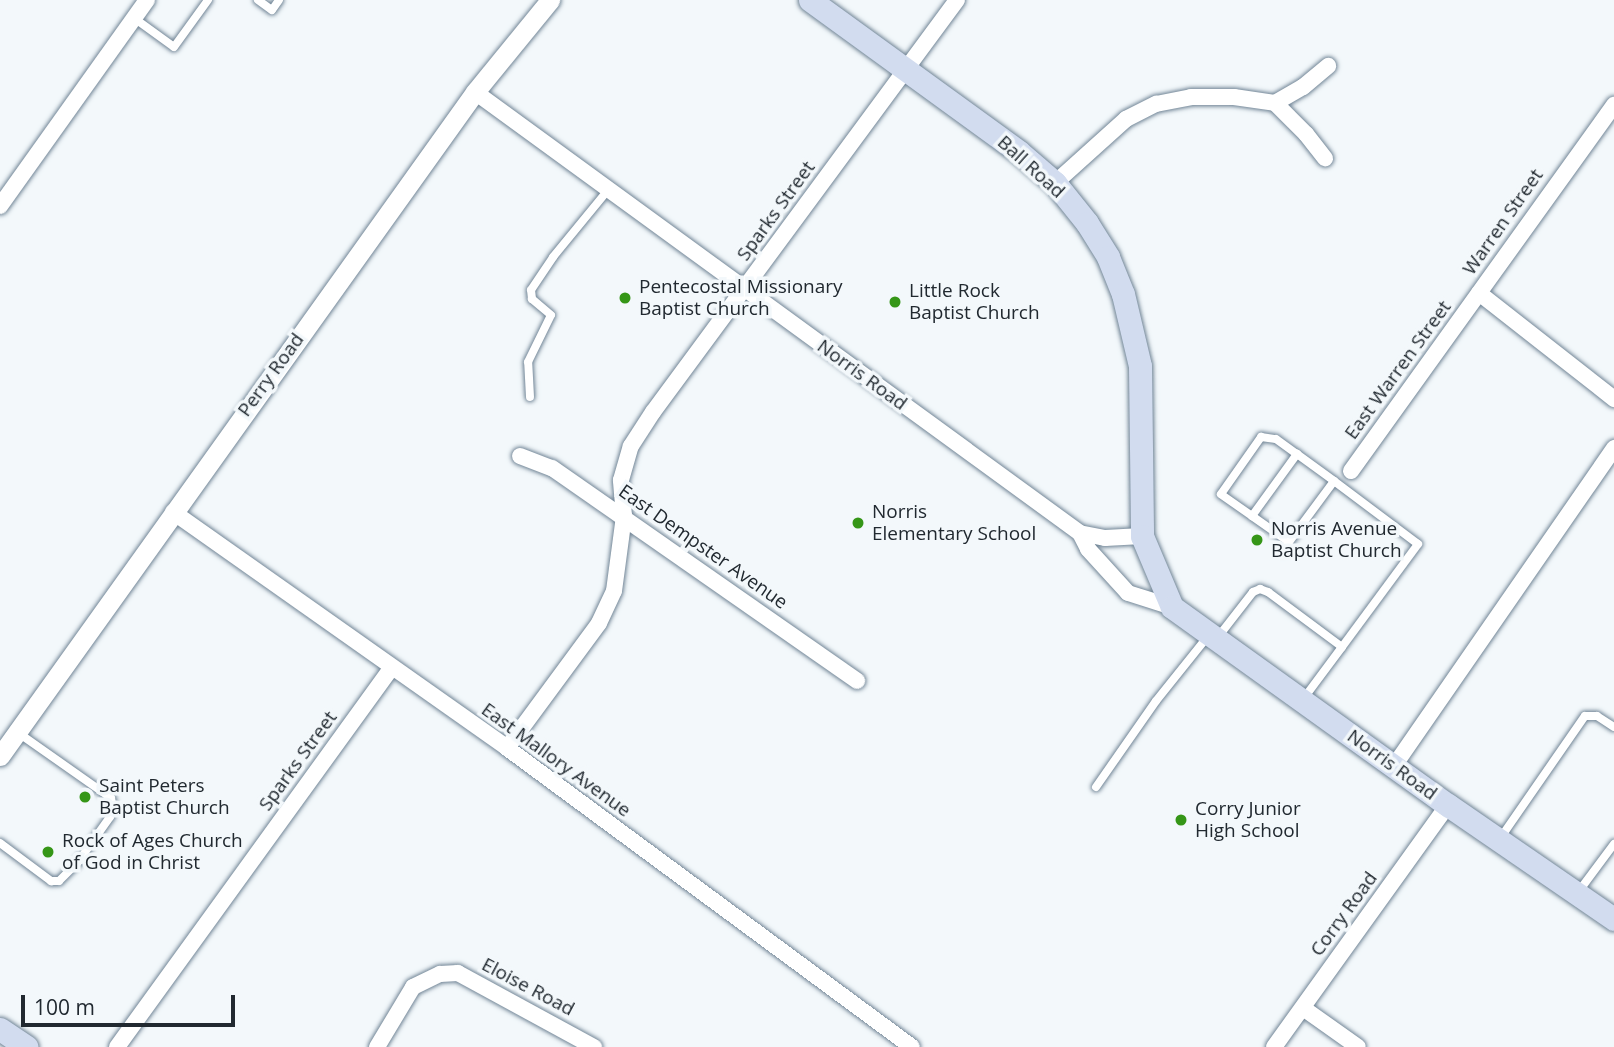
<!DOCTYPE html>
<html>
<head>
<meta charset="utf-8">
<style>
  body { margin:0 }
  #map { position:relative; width:1614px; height:1047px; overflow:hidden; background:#f3f8fb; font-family:"Open Sans",sans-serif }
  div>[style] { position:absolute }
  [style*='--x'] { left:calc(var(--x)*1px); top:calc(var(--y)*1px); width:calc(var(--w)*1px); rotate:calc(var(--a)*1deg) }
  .roads { filter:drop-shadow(0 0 2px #718596) drop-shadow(0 0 2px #718596) }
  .service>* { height:8px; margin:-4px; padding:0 4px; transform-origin:4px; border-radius:4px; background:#fff }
  .minor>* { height:16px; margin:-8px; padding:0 8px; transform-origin:8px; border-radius:8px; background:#fff }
  .tertiary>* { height:19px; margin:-9.5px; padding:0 9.5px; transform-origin:9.5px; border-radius:9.5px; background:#fff }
  .secondary>* { height:23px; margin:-11.5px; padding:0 11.5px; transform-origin:11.5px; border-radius:11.5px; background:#d2dcef }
  .dots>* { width:19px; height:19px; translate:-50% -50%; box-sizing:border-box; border:4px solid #f3f8fb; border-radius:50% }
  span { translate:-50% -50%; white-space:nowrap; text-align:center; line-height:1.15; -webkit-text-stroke:7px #f3f8fb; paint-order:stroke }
  .street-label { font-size:19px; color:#212930 }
  .poi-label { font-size:19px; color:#212930 }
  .left { translate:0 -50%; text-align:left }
  .scale { position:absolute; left:21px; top:995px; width:214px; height:32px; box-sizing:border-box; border:4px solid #212930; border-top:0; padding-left:9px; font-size:21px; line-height:24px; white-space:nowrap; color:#212930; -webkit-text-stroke:5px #f3f8fb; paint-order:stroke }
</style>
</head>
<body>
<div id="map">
  <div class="roads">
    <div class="service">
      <div style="--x:258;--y:0;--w:17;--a:36"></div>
      <div style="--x:272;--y:10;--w:12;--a:-55"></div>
      <div style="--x:134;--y:18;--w:49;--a:35.9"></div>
      <div style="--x:174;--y:47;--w:58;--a:-54.1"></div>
      <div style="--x:530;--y:397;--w:35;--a:-93"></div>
      <div style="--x:528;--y:362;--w:52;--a:-63.9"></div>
      <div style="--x:551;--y:315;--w:25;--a:-140"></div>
      <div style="--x:532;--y:299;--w:9;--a:-96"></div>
      <div style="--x:531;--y:290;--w:40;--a:-56"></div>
      <div style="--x:553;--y:257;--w:87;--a:-50.6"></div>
      <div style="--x:1252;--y:516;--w:38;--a:-145"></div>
      <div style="--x:1221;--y:494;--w:70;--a:-54.9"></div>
      <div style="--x:1261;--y:437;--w:15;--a:8"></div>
      <div style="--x:1276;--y:439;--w:26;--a:36"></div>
      <div style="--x:1289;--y:542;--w:45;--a:-144.9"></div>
      <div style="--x:1252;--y:516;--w:77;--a:-54"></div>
      <div style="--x:1297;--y:454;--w:46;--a:36.1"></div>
      <div style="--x:1283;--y:550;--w:86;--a:-53.5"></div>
      <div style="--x:1334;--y:481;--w:105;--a:36.9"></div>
      <div style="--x:1418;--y:544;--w:128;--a:126.4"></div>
      <div style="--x:1218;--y:637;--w:57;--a:-52.1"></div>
      <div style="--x:1253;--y:592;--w:8;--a:-23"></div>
      <div style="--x:1260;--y:589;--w:9;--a:21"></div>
      <div style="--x:1268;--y:592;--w:92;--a:36.6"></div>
      <div style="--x:1342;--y:647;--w:64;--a:126.7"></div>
      <div style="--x:1096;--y:787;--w:105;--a:-55.1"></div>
      <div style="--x:1156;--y:701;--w:83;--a:-51.3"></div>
      <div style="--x:1499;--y:840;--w:151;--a:-55.3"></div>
      <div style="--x:1585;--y:716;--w:12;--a:0"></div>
      <div style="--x:1597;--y:716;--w:20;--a:33"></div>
      <div style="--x:0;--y:843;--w:64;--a:36.7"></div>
      <div style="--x:51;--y:881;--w:8;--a:0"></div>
      <div style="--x:59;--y:881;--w:27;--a:-45"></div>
      <div style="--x:78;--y:862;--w:55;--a:-54.6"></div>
      <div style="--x:110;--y:817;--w:10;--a:-73"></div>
      <div style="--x:113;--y:807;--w:9;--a:-103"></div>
      <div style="--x:111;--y:798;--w:115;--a:-144.9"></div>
      <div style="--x:1579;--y:891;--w:59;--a:-53.3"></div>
    </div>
    <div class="minor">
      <div style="--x:475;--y:92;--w:749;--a:36.09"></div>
      <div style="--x:1275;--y:103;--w:32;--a:-30"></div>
      <div style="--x:1303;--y:87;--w:33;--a:-40"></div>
      <div style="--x:1055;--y:183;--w:96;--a:-42"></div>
      <div style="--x:1126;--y:119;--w:34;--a:-27"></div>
      <div style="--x:1156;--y:104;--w:36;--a:-11"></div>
      <div style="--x:1191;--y:97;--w:43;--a:0"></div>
      <div style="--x:1234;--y:97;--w:41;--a:8.3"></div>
      <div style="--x:1275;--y:103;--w:44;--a:45"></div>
      <div style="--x:1306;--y:134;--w:31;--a:52"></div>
      <div style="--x:0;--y:206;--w:253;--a:-54.5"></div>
      <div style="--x:1479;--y:293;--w:172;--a:38.1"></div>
      <div style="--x:520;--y:456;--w:34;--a:21"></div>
      <div style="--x:552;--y:468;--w:372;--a:34.9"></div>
      <div style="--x:1351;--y:471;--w:451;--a:-54.3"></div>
      <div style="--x:173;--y:512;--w:409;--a:35.2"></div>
      <div style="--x:507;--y:748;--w:503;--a:36.44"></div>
      <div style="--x:1142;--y:536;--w:37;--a:177"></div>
      <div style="--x:1105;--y:538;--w:25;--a:-169"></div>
      <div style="--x:1080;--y:533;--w:18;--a:63"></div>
      <div style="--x:1088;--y:549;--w:59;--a:47.7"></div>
      <div style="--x:1128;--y:593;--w:46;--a:17.7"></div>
      <div style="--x:507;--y:748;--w:155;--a:-53.6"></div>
      <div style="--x:599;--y:623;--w:35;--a:-65"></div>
      <div style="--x:614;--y:591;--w:76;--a:-82.4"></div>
      <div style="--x:624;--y:516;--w:36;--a:-95"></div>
      <div style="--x:621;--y:480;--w:35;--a:-74"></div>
      <div style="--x:631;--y:446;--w:40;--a:-57.1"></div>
      <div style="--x:653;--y:412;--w:512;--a:-53.58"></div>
      <div style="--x:1394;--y:766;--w:387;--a:-55.3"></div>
      <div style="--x:1303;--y:1008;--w:67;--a:35.3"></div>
      <div style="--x:117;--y:1047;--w:467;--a:-54.1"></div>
      <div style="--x:377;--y:1047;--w:70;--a:-59"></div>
      <div style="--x:413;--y:987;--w:30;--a:-26"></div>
      <div style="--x:440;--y:974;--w:18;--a:-3"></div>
      <div style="--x:458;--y:973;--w:155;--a:28.6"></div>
      <div style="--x:1274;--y:1047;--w:298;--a:-54.3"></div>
    </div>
    <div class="tertiary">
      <div style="--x:0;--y:756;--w:816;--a:-54.42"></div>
      <div style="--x:475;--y:92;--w:119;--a:-50.8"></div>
    </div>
    <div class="secondary">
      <div style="--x:810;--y:0;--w:258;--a:36"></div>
      <div style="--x:1019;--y:152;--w:48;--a:40.7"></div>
      <div style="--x:1055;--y:183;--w:51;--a:51.3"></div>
      <div style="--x:1087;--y:223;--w:40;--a:58"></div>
      <div style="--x:1108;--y:257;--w:40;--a:68"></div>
      <div style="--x:1123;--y:294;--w:74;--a:76.7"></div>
      <div style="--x:1140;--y:366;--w:170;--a:89.3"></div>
      <div style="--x:1142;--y:536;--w:77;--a:67.1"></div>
      <div style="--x:1172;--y:607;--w:340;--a:35.7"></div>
      <div style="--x:1448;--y:805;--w:201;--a:34.5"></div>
      <div style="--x:0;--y:1029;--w:32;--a:34"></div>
    </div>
  </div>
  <div class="dots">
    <div style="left:625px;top:298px;background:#359617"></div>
    <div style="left:895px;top:302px;background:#359617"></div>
    <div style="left:858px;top:523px;background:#359617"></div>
    <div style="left:1257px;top:540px;background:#359617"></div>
    <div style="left:85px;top:797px;background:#359617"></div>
    <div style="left:1181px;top:820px;background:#359617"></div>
    <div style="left:48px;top:852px;background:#359617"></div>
  </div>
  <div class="street-label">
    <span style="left:1031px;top:167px;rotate:42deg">Ball Road</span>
    <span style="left:776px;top:211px;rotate:-54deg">Sparks Street</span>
    <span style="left:1503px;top:222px;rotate:-55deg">Warren Street</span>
    <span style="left:1398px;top:370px;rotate:-54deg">East Warren Street</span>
    <span style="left:271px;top:375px;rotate:-54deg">Perry Road</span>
    <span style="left:862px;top:375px;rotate:36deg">Norris Road</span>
    <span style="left:703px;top:547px;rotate:35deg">East Dempster Avenue</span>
    <span style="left:556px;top:760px;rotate:36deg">East Mallory Avenue</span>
    <span style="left:298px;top:761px;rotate:-54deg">Sparks Street</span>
    <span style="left:1392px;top:765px;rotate:36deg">Norris Road</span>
    <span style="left:1344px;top:914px;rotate:-54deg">Corry Road</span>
    <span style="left:528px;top:987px;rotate:28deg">Eloise Road</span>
  </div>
  <div class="poi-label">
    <span class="left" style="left:639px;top:298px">Pentecostal Missionary<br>Baptist Church</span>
    <span class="left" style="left:909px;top:302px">Little Rock<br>Baptist Church</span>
    <span class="left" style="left:872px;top:523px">Norris<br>Elementary School</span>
    <span class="left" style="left:1271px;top:540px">Norris Avenue<br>Baptist Church</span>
    <span class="left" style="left:99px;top:797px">Saint Peters<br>Baptist Church</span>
    <span class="left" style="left:1195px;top:820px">Corry Junior<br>High School</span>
    <span class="left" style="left:62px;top:852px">Rock of Ages Church<br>of God in Christ</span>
  </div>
  <div class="scale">100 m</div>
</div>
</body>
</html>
